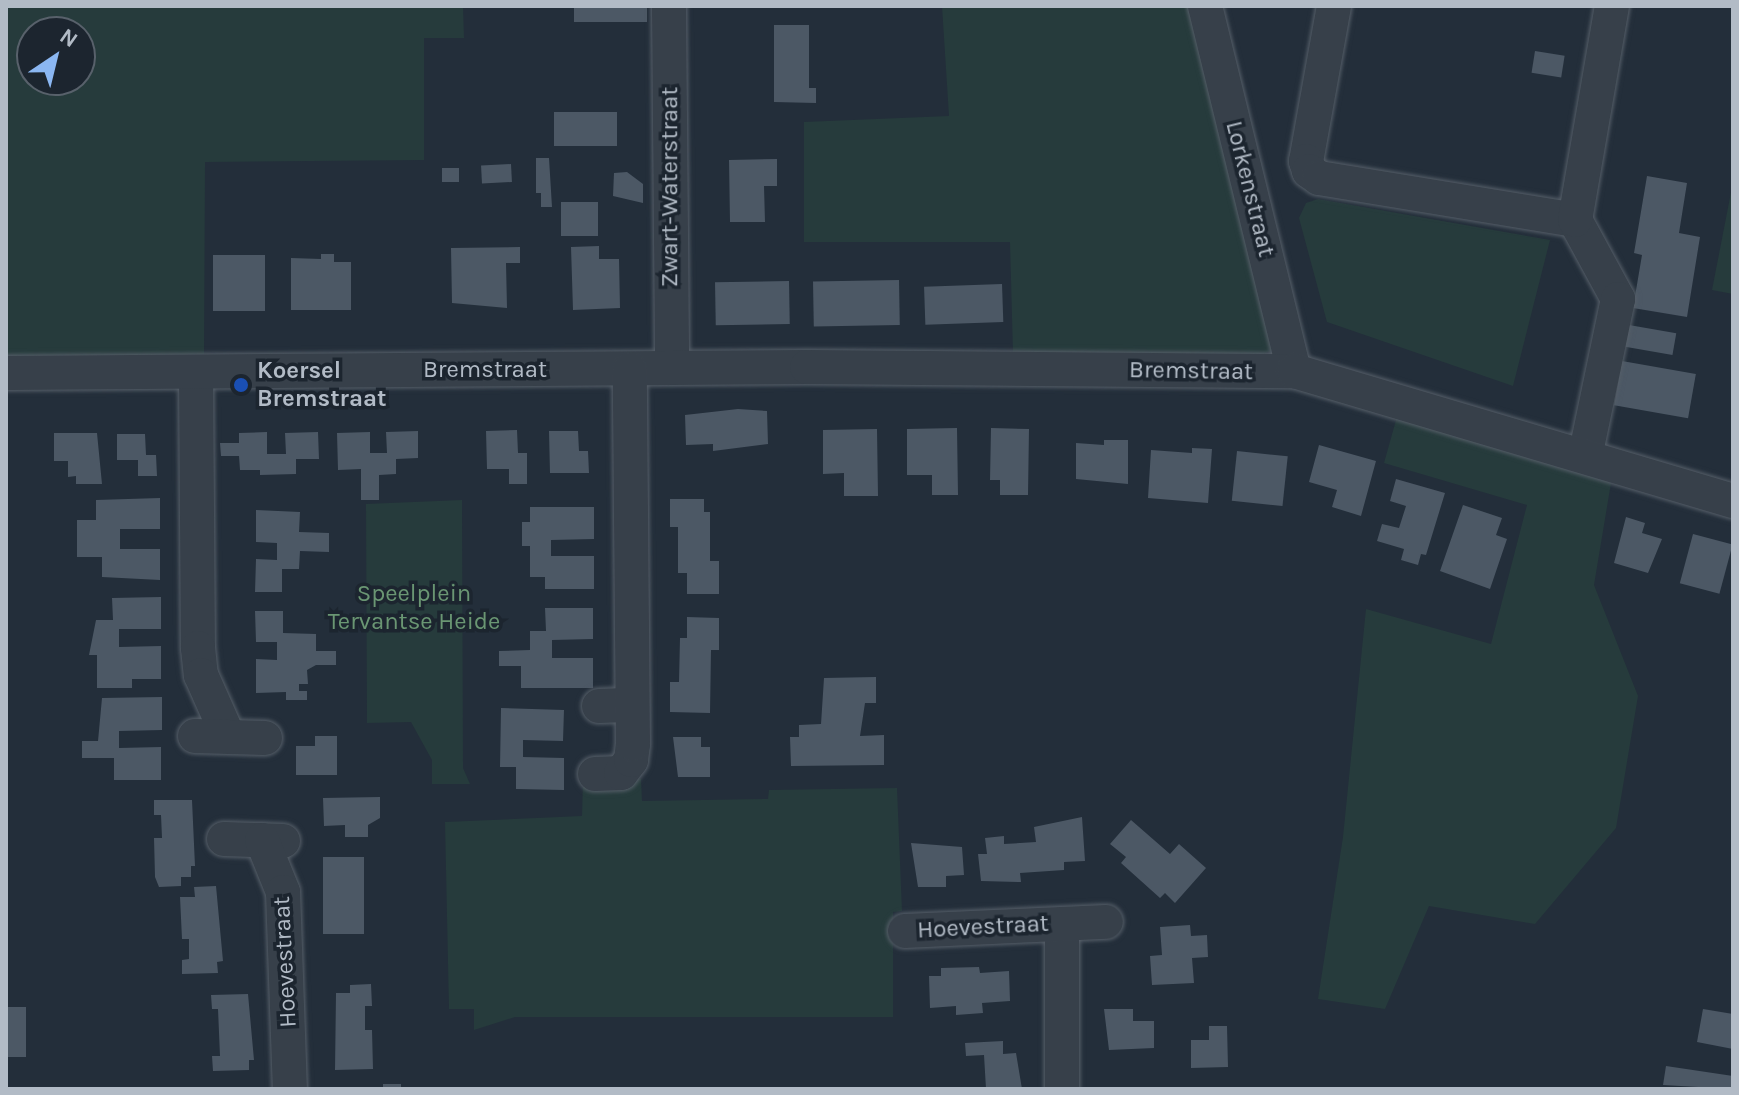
<!DOCTYPE html>
<html>
<head>
<meta charset="utf-8">
<style>
  body { margin:0 }
  #map { position:relative; width:1739px; height:1095px; overflow:hidden; background:#232e3a; font-family:Karla,sans-serif }
  div>[style] { position:absolute }
  [style*='--x'] { left:calc(var(--x)*1px); top:calc(var(--y)*1px); width:calc(var(--w)*1px); rotate:calc(var(--a)*1deg) }
  .green>* { inset:0; background:#263b3c }
  .building>* { inset:0; background:#4c5865; transform-origin:0 0 }
  .roads { filter:drop-shadow(0 0 2px #555e68) drop-shadow(0 0 2px #555e68) }
  .minor>* { height:34px; margin:-17px; padding:0 17px; transform-origin:17px; border-radius:17px; background:#37404a }
  .dots>* { width:22px; height:22px; translate:-50% -50%; box-sizing:border-box; border:4px solid #1c252f; border-radius:50% }
  span { translate:-50% -50%; white-space:nowrap; text-align:center; line-height:1.15; -webkit-text-stroke:7px #1c252f; paint-order:stroke }
  .street-label { font-size:24px; color:#b2bbc6 }
  .poi-label { font-size:24px; color:#b2bbc6; font-weight:700 }
  .left { translate:0 -50%; text-align:left }
  .park-label { font-size:24px; color:#6a9673 }
  .frame { position:absolute; inset:0; border:8px solid #b2bbc6; pointer-events:none }
  .north { position:absolute; left:16px; top:16px; width:80px; height:80px; box-sizing:border-box; background:#1c252f; border:2px solid #58616b; border-radius:50%; rotate:35deg; font-size:22px; font-weight:700; line-height:32px; text-align:center; color:#b2bbc6 }
  .north::after { content:''; display:block; margin:auto; width:28px; height:36px; background:#8bb7f2; clip-path:polygon(50% 0,100% 100%,50% 72%,0 100%) }
</style>
</head>
<body>
<div id="map">
  <div class="green">
    <div style="clip-path:polygon(evenodd,6px 6px,463px 6px,464px 38px,424px 38px,424px 160px,205px 162px,204px 361px,6px 361px,6px 6px,32px 32px,80px 32px,80px 80px,32px 80px,32px 32px)"></div>
    <div style="clip-path:polygon(942px 6px,1198px 6px,1278px 349px,1252px 357px,1013px 354px,1010px 242px,804px 242px,804px 122px,949px 116px)"></div>
    <div style="clip-path:polygon(1733px 182px,1733px 294px,1712px 290px)"></div>
    <div style="clip-path:polygon(1318px 199px,1550px 240px,1513px 386px,1327px 322px,1299px 218px,1306px 203px)"></div>
    <div style="clip-path:polygon(1398px 413px,1612px 477px,1594px 585px,1638px 696px,1616px 828px,1535px 924px,1429px 906px,1385px 1009px,1318px 999px,1343px 837px,1366px 609px,1491px 644px,1527px 505px,1384px 463px)"></div>
    <div style="clip-path:polygon(462px 500px,463px 768px,470px 784px,432px 784px,432px 760px,411px 722px,367px 723px,366px 504px)"></div>
    <div style="clip-path:polygon(641px 779px,642px 801px,768px 799px,769px 790px,897px 788px,902px 911px,893px 912px,893px 1017px,515px 1017px,474px 1030px,474px 1009px,449px 1009px,445px 822px,582px 816px,583px 780px)"></div>
  </div>
  <div class="building">
    <div style="left:574px;top:6px;width:73px;height:16px"></div>
    <div style="clip-path:polygon(774px 25px,809px 25px,809px 88px,816px 88px,816px 103px,774px 102px)"></div>
    <div style="left:1535px;top:51px;width:30px;height:22px;rotate:9deg"></div>
    <div style="left:554px;top:112px;width:63px;height:34px"></div>
    <div style="clip-path:polygon(536px 158px,549px 158px,552px 207px,541px 207px,541px 193px,536px 193px)"></div>
    <div style="clip-path:polygon(777px 159px,777px 186px,764px 186px,765px 222px,730px 222px,729px 160px)"></div>
    <div style="left:511px;top:164px;width:18px;height:30px;rotate:87deg"></div>
    <div style="left:459px;top:168px;width:14px;height:17px;rotate:90deg"></div>
    <div style="clip-path:polygon(627px 172px,643px 184px,643px 203px,613px 196px,614px 173px)"></div>
    <div style="clip-path:polygon(1647px 176px,1687px 183px,1679px 233px,1700px 237px,1687px 317px,1633px 308px,1642px 255px,1634px 253px)"></div>
    <div style="left:561px;top:202px;width:37px;height:34px"></div>
    <div style="clip-path:polygon(599px 246px,599px 259px,619px 259px,620px 308px,573px 310px,571px 247px)"></div>
    <div style="clip-path:polygon(520px 247px,520px 263px,506px 263px,507px 308px,452px 303px,451px 248px)"></div>
    <div style="clip-path:polygon(321px 254px,334px 254px,334px 262px,351px 262px,351px 310px,291px 310px,291px 258px,321px 259px)"></div>
    <div style="left:265px;top:255px;width:56px;height:52px;rotate:90deg"></div>
    <div style="left:899px;top:280px;width:45px;height:86px;rotate:89deg"></div>
    <div style="left:789px;top:281px;width:43px;height:74px;rotate:89deg"></div>
    <div style="left:1002px;top:284px;width:38px;height:78px;rotate:88deg"></div>
    <div style="left:1629px;top:325px;width:48px;height:22px;rotate:10deg"></div>
    <div style="left:1622px;top:361px;width:75px;height:45px;rotate:10deg"></div>
    <div style="clip-path:polygon(738px 409px,767px 411px,768px 444px,713px 451px,713px 444px,686px 445px,685px 415px)"></div>
    <div style="clip-path:polygon(957px 428px,958px 495px,932px 495px,932px 475px,907px 475px,907px 429px)"></div>
    <div style="clip-path:polygon(991px 428px,1029px 429px,1028px 495px,1000px 495px,1000px 480px,990px 480px)"></div>
    <div style="clip-path:polygon(877px 429px,878px 496px,844px 496px,844px 473px,823px 474px,823px 430px)"></div>
    <div style="clip-path:polygon(517px 430px,518px 453px,527px 453px,527px 484px,509px 484px,509px 469px,487px 469px,486px 431px)"></div>
    <div style="clip-path:polygon(418px 431px,418px 458px,396px 459px,396px 474px,379px 475px,379px 500px,361px 500px,361px 469px,338px 470px,337px 433px,370px 432px,370px 453px,387px 453px,386px 432px)"></div>
    <div style="clip-path:polygon(549px 431px,578px 431px,579px 451px,588px 451px,589px 473px,550px 473px)"></div>
    <div style="clip-path:polygon(267px 432px,267px 454px,286px 454px,285px 433px,318px 432px,319px 459px,296px 459px,296px 474px,260px 475px,260px 470px,240px 470px,239px 456px,221px 456px,220px 443px,239px 443px,239px 433px)"></div>
    <div style="clip-path:polygon(54px 433px,97px 433px,102px 484px,76px 484px,76px 476px,68px 477px,68px 461px,54px 461px)"></div>
    <div style="clip-path:polygon(117px 434px,145px 434px,146px 455px,156px 455px,157px 476px,138px 476px,138px 460px,117px 460px)"></div>
    <div style="clip-path:polygon(1104px 440px,1128px 440px,1128px 484px,1076px 479px,1076px 443px,1104px 445px)"></div>
    <div style="clip-path:polygon(1319px 445px,1376px 461px,1361px 516px,1332px 507px,1337px 490px,1309px 482px)"></div>
    <div style="clip-path:polygon(1192px 448px,1212px 449px,1208px 503px,1148px 498px,1151px 450px,1192px 453px)"></div>
    <div style="left:1237px;top:451px;width:51px;height:50px;rotate:6deg"></div>
    <div style="clip-path:polygon(1396px 479px,1445px 493px,1426px 555px,1421px 554px,1418px 565px,1401px 560px,1404px 549px,1377px 541px,1382px 524px,1399px 528px,1406px 506px,1390px 501px)"></div>
    <div style="clip-path:polygon(160px 498px,160px 529px,120px 529px,120px 549px,160px 549px,160px 580px,102px 577px,102px 557px,77px 557px,77px 520px,96px 520px,96px 500px)"></div>
    <div style="clip-path:polygon(670px 499px,704px 499px,704px 512px,710px 512px,710px 561px,719px 561px,719px 594px,687px 594px,687px 573px,678px 573px,678px 527px,670px 527px)"></div>
    <div style="clip-path:polygon(1463px 505px,1502px 518px,1496px 535px,1507px 539px,1490px 589px,1440px 571px)"></div>
    <div style="clip-path:polygon(530px 507px,594px 507px,594px 539px,551px 540px,551px 556px,594px 556px,594px 589px,545px 589px,545px 577px,530px 577px,530px 546px,522px 546px,522px 522px,530px 522px)"></div>
    <div style="clip-path:polygon(256px 510px,300px 512px,299px 532px,329px 533px,329px 552px,300px 551px,299px 569px,282px 569px,282px 592px,255px 592px,256px 559px,277px 560px,277px 543px,256px 542px)"></div>
    <div style="clip-path:polygon(1626px 517px,1645px 523px,1642px 533px,1662px 539px,1648px 573px,1614px 563px)"></div>
    <div style="left:1693px;top:534px;width:41px;height:51px;rotate:15deg"></div>
    <div style="clip-path:polygon(161px 597px,161px 629px,119px 629px,119px 647px,161px 646px,161px 679px,132px 679px,132px 688px,97px 688px,97px 655px,89px 655px,96px 620px,113px 620px,112px 598px)"></div>
    <div style="clip-path:polygon(545px 608px,593px 608px,593px 639px,552px 640px,552px 658px,593px 658px,593px 688px,521px 688px,521px 666px,499px 666px,499px 651px,530px 650px,530px 631px,546px 631px)"></div>
    <div style="clip-path:polygon(255px 611px,283px 611px,283px 633px,316px 634px,316px 651px,336px 651px,336px 665px,316px 665px,307px 670px,308px 684px,299px 684px,299px 691px,307px 691px,307px 700px,286px 700px,286px 692px,256px 693px,256px 659px,277px 660px,277px 642px,256px 642px)"></div>
    <div style="clip-path:polygon(687px 617px,719px 618px,719px 650px,711px 650px,710px 713px,670px 712px,670px 682px,679px 682px,680px 638px,687px 638px)"></div>
    <div style="clip-path:polygon(876px 677px,876px 703px,865px 703px,860px 736px,884px 735px,884px 765px,791px 766px,790px 737px,799px 737px,799px 725px,821px 724px,824px 678px)"></div>
    <div style="clip-path:polygon(162px 697px,162px 730px,119px 731px,119px 748px,161px 747px,161px 780px,114px 780px,114px 758px,82px 758px,82px 741px,98px 741px,102px 698px)"></div>
    <div style="clip-path:polygon(501px 708px,564px 710px,563px 741px,523px 740px,523px 757px,564px 758px,564px 790px,516px 789px,516px 767px,500px 767px)"></div>
    <div style="clip-path:polygon(315px 736px,337px 736px,337px 775px,296px 775px,296px 746px,315px 746px)"></div>
    <div style="clip-path:polygon(673px 737px,701px 737px,701px 747px,710px 747px,710px 777px,678px 777px)"></div>
    <div style="clip-path:polygon(380px 797px,380px 818px,368px 825px,368px 837px,345px 837px,345px 825px,324px 826px,323px 798px)"></div>
    <div style="clip-path:polygon(154px 800px,192px 800px,195px 866px,191px 866px,191px 877px,181px 877px,181px 886px,159px 887px,155px 877px,154px 838px,162px 838px,161px 815px,154px 815px)"></div>
    <div style="clip-path:polygon(1082px 817px,1085px 861px,1064px 862px,1064px 870px,1020px 873px,1021px 882px,981px 881px,978px 854px,987px 854px,985px 838px,1004px 836px,1004px 844px,1036px 842px,1034px 827px)"></div>
    <div style="clip-path:polygon(1131px 820px,1170px 854px,1179px 844px,1206px 868px,1175px 903px,1165px 893px,1160px 898px,1121px 863px,1126px 857px,1110px 844px)"></div>
    <div style="clip-path:polygon(911px 843px,962px 847px,964px 875px,946px 876px,946px 887px,918px 887px)"></div>
    <div style="left:364px;top:857px;width:77px;height:41px;rotate:90deg"></div>
    <div style="clip-path:polygon(216px 886px,223px 961px,217px 962px,218px 973px,182px 974px,182px 960px,189px 959px,189px 939px,182px 939px,180px 897px,195px 897px,194px 887px)"></div>
    <div style="clip-path:polygon(1190px 925px,1191px 936px,1207px 935px,1208px 957px,1192px 958px,1194px 983px,1152px 985px,1150px 956px,1162px 955px,1160px 927px)"></div>
    <div style="clip-path:polygon(979px 967px,980px 973px,1009px 971px,1010px 1001px,982px 1003px,983px 1013px,956px 1015px,956px 1006px,930px 1008px,929px 976px,941px 976px,941px 968px)"></div>
    <div style="clip-path:polygon(371px 984px,372px 1006px,365px 1006px,365px 1030px,372px 1030px,373px 1069px,335px 1070px,336px 993px,350px 993px,350px 985px)"></div>
    <div style="clip-path:polygon(248px 994px,254px 1060px,249px 1060px,249px 1070px,213px 1071px,212px 1056px,220px 1056px,218px 1009px,212px 1009px,211px 995px)"></div>
    <div style="left:6px;top:1007px;width:20px;height:50px"></div>
    <div style="clip-path:polygon(1104px 1009px,1133px 1009px,1133px 1021px,1154px 1021px,1154px 1048px,1109px 1050px)"></div>
    <div style="clip-path:polygon(1703px 1009px,1733px 1014px,1733px 1049px,1697px 1042px)"></div>
    <div style="clip-path:polygon(1209px 1026px,1227px 1026px,1228px 1067px,1191px 1068px,1191px 1040px,1209px 1040px)"></div>
    <div style="clip-path:polygon(1003px 1041px,1003px 1054px,1016px 1053px,1022px 1089px,986px 1089px,984px 1055px,966px 1056px,965px 1043px)"></div>
    <div style="clip-path:polygon(1666px 1066px,1733px 1076px,1733px 1089px,1663px 1085px)"></div>
    <div style="left:383px;top:1084px;width:18px;height:5px"></div>
  </div>
  <div class="roads">
    <div class="minor">
      <div style="--x:669;--y:6;--w:362;--a:89.5"></div>
      <div style="--x:1205;--y:6;--w:376;--a:76.3"></div>
      <div style="--x:1334;--y:6;--w:158;--a:100.2"></div>
      <div style="--x:1306;--y:161;--w:10;--a:73"></div>
      <div style="--x:1309;--y:171;--w:12;--a:35"></div>
      <div style="--x:1319;--y:178;--w:259;--a:9.3"></div>
      <div style="--x:1575;--y:220;--w:90;--a:61.4"></div>
      <div style="--x:1618;--y:299;--w:161;--a:101.8"></div>
      <div style="--x:1575;--y:220;--w:217;--a:-80.2"></div>
      <div style="--x:196;--y:372;--w:276;--a:89.6"></div>
      <div style="--x:198;--y:648;--w:27;--a:84"></div>
      <div style="--x:201;--y:675;--w:67;--a:66.1"></div>
      <div style="--x:6;--y:373;--w:801;--a:-0.43"></div>
      <div style="--x:807;--y:367;--w:487;--a:0.5"></div>
      <div style="--x:1294;--y:371;--w:458;--a:16.5"></div>
      <div style="--x:599;--y:706;--w:33;--a:-2"></div>
      <div style="--x:195;--y:736;--w:70;--a:1.6"></div>
      <div style="--x:595;--y:774;--w:26;--a:-2"></div>
      <div style="--x:621;--y:773;--w:16;--a:-52"></div>
      <div style="--x:631;--y:760;--w:16;--a:-83"></div>
      <div style="--x:633;--y:744;--w:375;--a:-90.5"></div>
      <div style="--x:224;--y:839;--w:59;--a:1.9"></div>
      <div style="--x:262;--y:840;--w:56;--a:68"></div>
      <div style="--x:283;--y:892;--w:197;--a:88"></div>
      <div style="--x:1062;--y:924;--w:165;--a:90"></div>
      <div style="--x:905;--y:931;--w:201;--a:-2.6"></div>
    </div>
  </div>
  <div class="dots">
    <div style="left:241px;top:385px;background:#1a4fb4"></div>
  </div>
  <div class="street-label">
    <span style="left:670px;top:187px;rotate:-90deg">Zwart-Waterstraat</span>
    <span style="left:1250px;top:189px;rotate:76deg">Lorkenstraat</span>
    <span style="left:485px;top:370px">Bremstraat</span>
    <span style="left:1191px;top:371px;rotate:1deg">Bremstraat</span>
    <span style="left:983px;top:927px;rotate:-3deg">Hoevestraat</span>
    <span style="left:285px;top:962px;rotate:-93deg">Hoevestraat</span>
  </div>
  <div class="poi-label">
    <span class="left" style="left:257px;top:385px">Koersel<br>Bremstraat</span>
  </div>
  <div class="park-label">
    <span style="left:414px;top:608px">Speelplein<br>Tervantse Heide</span>
  </div>
  <div class="frame"></div>
  <div class="north">N</div>
</div>
</body>
</html>
